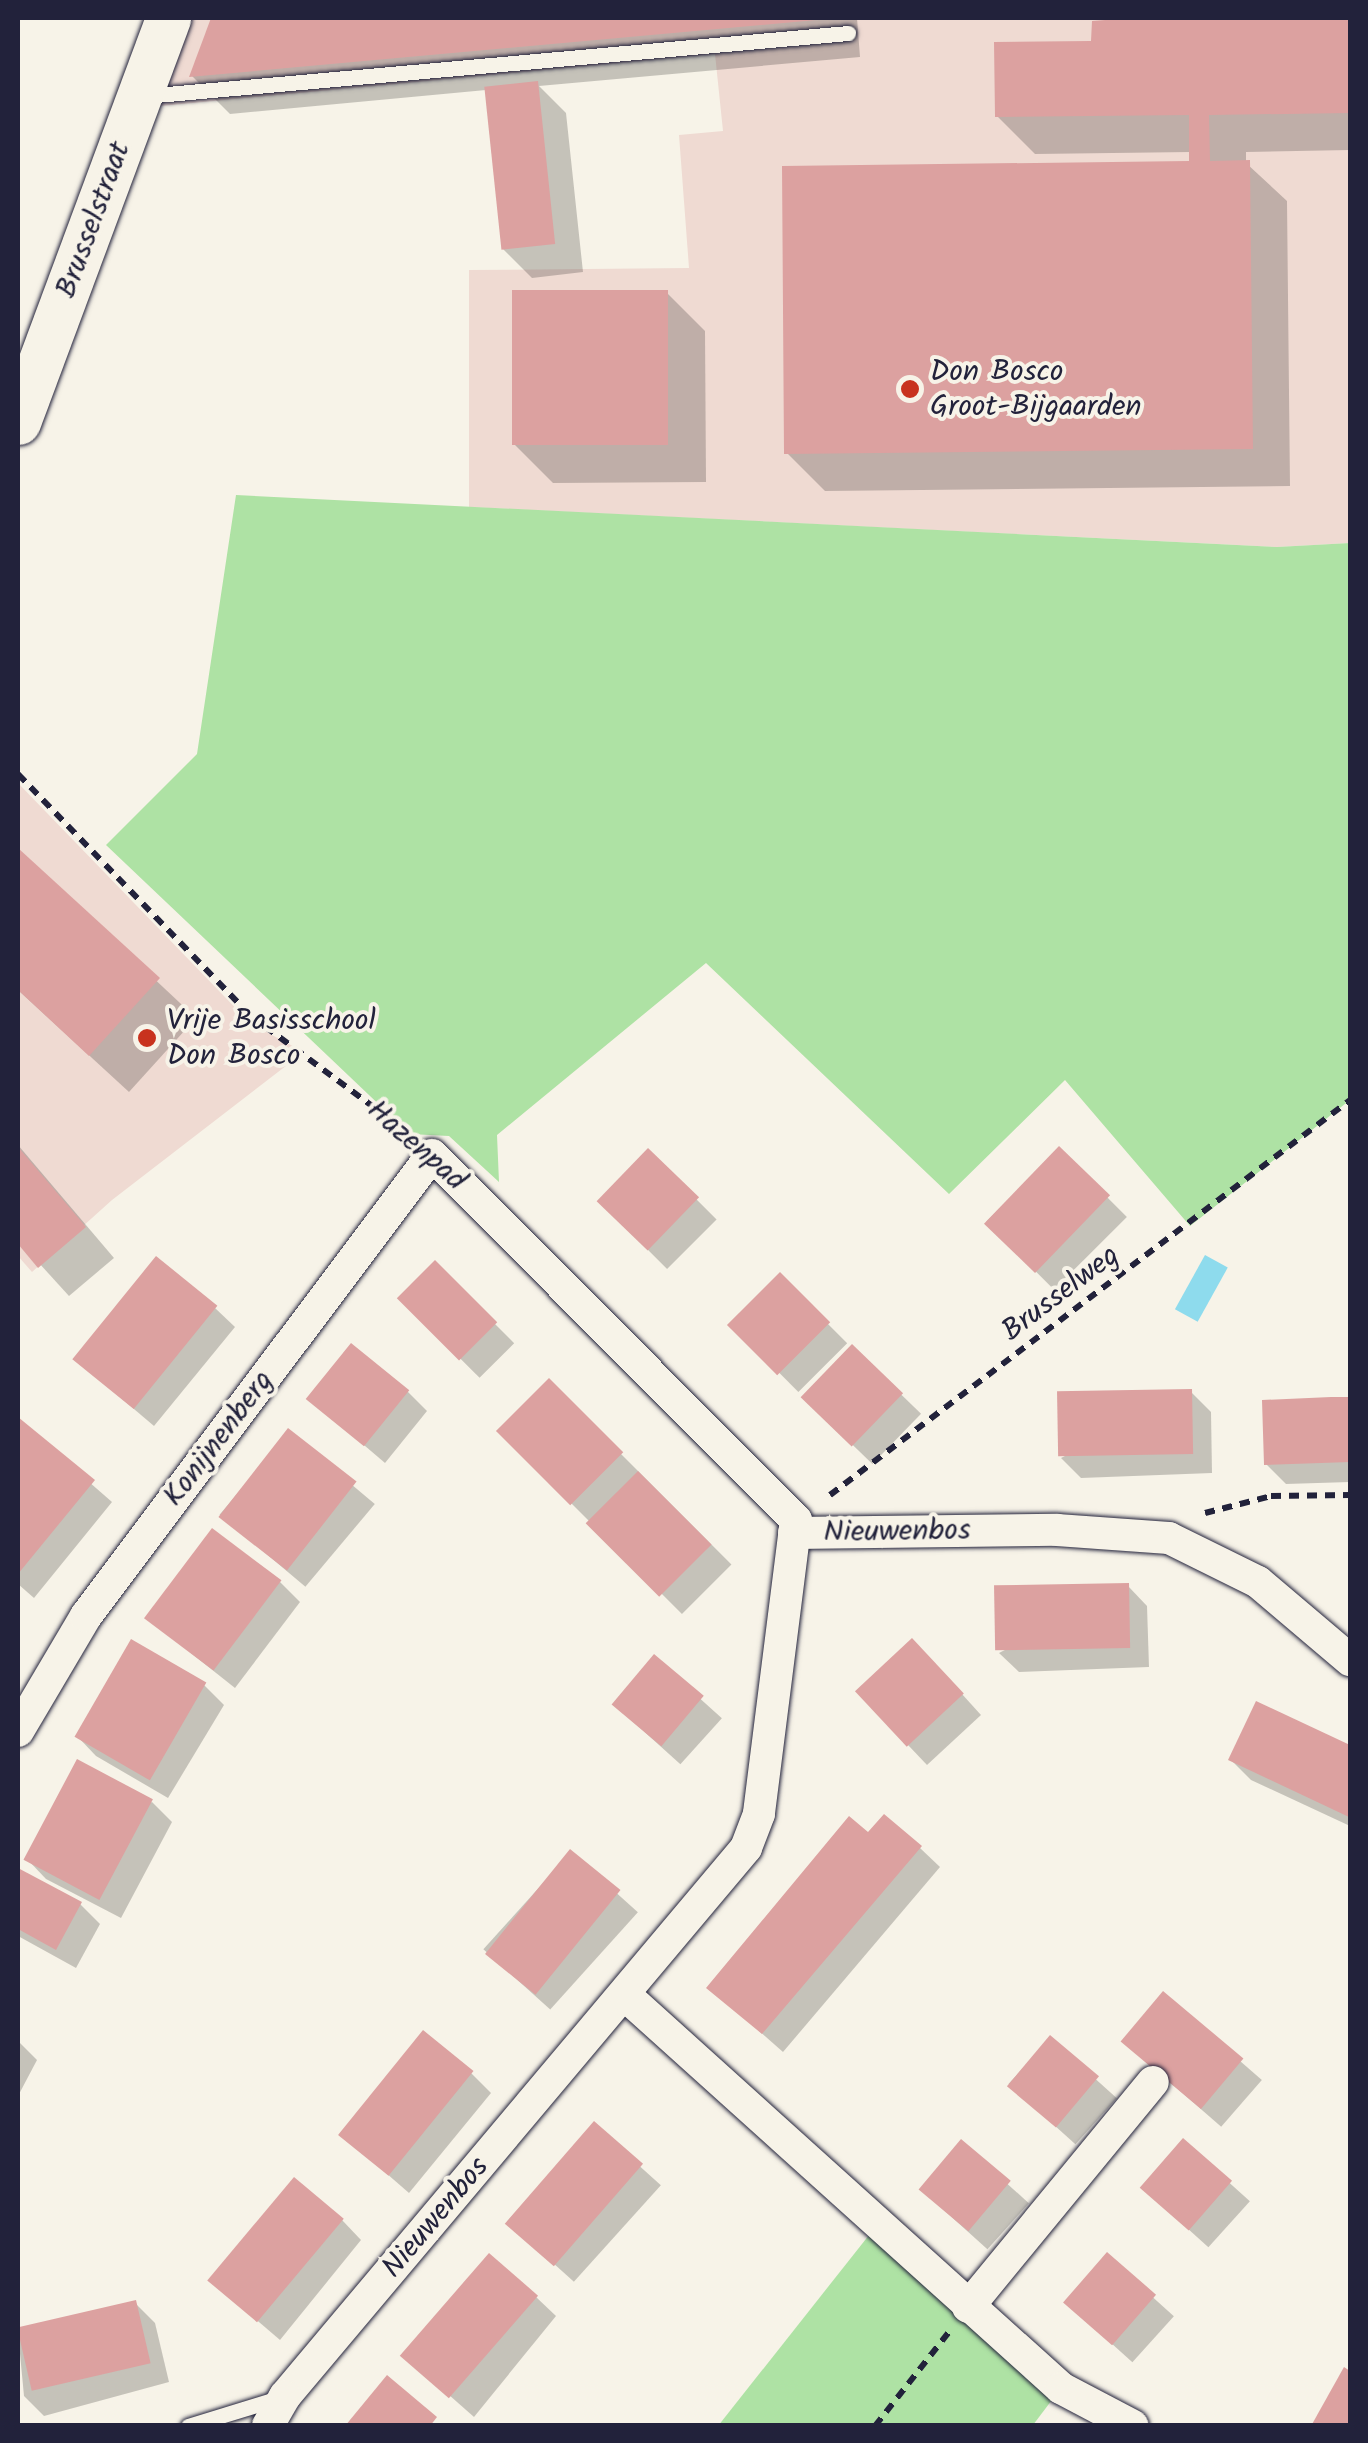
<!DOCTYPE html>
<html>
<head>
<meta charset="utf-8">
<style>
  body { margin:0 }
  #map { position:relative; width:1368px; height:2443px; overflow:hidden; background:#f7f3e8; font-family:Kalam,sans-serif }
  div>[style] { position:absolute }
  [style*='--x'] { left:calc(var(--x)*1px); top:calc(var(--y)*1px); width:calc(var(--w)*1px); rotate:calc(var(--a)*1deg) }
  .built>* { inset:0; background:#efdad2 }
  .green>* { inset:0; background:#aee2a4 }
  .water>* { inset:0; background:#8edbed; transform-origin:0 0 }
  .shadow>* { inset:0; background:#0003; transform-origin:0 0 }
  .building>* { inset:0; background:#dca1a0; transform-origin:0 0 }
  .path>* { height:6px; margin-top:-3px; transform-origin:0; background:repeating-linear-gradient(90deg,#22223b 0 10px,transparent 0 18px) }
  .roads { filter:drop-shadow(0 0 2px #22223b) drop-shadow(0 0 2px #22223b) }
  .lane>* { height:15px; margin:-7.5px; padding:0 7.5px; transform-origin:7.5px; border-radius:7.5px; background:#f7f3e8 }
  .street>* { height:32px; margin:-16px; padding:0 16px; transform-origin:16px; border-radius:16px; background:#f7f3e8 }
  .secondary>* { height:45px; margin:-22.5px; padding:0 22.5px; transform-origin:22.5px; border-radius:22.5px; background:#f7f3e8 }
  .dots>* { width:28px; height:28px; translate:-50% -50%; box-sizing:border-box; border:5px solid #f7f3e8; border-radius:50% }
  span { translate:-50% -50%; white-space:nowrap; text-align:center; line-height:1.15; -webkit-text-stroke:8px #f7f3e8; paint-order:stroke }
  .street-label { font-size:30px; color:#22223b }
  .poi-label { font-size:30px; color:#22223b }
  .left { translate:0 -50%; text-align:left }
  .frame { position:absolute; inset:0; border:20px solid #22223b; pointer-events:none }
</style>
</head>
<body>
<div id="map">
  <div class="built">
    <div style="clip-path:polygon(183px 18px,1350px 18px,1350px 543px,1277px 547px,469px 507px,469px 270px,689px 268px,679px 135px,723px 131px,715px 54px,150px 107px)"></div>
    <div style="clip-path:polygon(18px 783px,251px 1024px,304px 1052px,112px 1200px,32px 1272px,18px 1256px)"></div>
  </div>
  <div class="green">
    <div style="clip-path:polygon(236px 495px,1277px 547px,1350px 543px,1350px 1100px,1190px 1226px,1065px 1080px,949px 1194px,706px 963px,497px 1135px,499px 1182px,449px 1136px,410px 1134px,106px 845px,197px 754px)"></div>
    <div style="clip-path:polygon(877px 2225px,1061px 2388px,1033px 2425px,718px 2426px)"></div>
  </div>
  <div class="water">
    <div style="left:1205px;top:1255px;width:26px;height:62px;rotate:29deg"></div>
  </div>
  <div class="shadow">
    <div style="clip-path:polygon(245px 18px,857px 18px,860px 57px,539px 86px,566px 113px,583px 272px,532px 278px,503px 249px,486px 90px,230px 114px,192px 76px,213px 20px)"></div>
    <div style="clip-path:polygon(1133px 18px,1350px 18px,1350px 150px,1246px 152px,1246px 163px,1287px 201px,1290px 486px,825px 491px,787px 453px,1192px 164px,1191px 152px,1035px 154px,997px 116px)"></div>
    <div style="clip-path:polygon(667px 293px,705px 331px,706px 482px,553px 483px,515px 445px)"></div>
    <div style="clip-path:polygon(18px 851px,196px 1018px,129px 1092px,18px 990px)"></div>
    <div style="clip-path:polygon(18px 1145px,114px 1258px,69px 1296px,18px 1240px)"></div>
    <div style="left:1059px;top:1149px;width:96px;height:103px;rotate:45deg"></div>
    <div style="left:648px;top:1151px;width:97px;height:70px;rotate:45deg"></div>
    <div style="left:435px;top:1264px;width:112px;height:49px;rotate:45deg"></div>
    <div style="left:780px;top:1276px;width:95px;height:69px;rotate:45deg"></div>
    <div style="clip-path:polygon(215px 1308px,235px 1327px,154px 1426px,75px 1359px)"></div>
    <div style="left:852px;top:1347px;width:96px;height:70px;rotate:44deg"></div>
    <div style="left:549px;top:1382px;width:258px;height:70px;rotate:45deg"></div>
    <div style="clip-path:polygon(408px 1392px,427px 1411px,385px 1463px,310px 1399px)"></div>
    <div style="clip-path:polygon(1191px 1392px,1211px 1412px,1212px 1473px,1081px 1478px,1061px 1458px)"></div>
    <div style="clip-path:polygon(1350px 1399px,1350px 1482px,1286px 1484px,1266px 1464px,1264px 1402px)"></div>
    <div style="clip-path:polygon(18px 1420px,112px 1502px,34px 1598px,18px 1584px)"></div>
    <div style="left:289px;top:1432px;width:112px;height:108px;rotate:40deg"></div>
    <div style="clip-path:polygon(280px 1582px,300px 1602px,235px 1688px,148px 1619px)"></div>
    <div style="clip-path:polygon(1128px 1586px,1147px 1606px,1149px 1667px,1019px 1672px,999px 1653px)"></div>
    <div style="left:655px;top:1658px;width:90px;height:62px;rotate:42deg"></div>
    <div style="clip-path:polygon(932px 1661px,981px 1715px,927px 1765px,908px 1745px)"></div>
    <div style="clip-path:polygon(204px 1685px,224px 1705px,168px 1798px,96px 1756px,77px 1736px)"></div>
    <div style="clip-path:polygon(1257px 1704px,1350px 1748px,1350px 1826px,1251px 1780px,1231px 1760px)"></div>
    <div style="clip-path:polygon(152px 1802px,172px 1822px,121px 1918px,46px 1879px,27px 1859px)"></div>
    <div style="clip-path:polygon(868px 1836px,920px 1848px,940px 1867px,783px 2052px,709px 1987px)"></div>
    <div style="left:571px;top:1852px;width:90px;height:131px;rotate:42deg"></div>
    <div style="clip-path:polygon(18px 1870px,80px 1904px,100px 1924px,76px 1968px,18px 1936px)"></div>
    <div style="left:1163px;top:1994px;width:131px;height:62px;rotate:41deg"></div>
    <div style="left:1050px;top:2038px;width:90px;height:62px;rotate:42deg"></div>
    <div style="clip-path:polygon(18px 2041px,37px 2060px,18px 2096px)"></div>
    <div style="clip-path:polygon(471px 2073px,491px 2093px,409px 2193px,340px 2133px)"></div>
    <div style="left:594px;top:2125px;width:90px;height:130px;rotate:42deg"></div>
    <div style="left:1183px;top:2141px;width:90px;height:62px;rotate:42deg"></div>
    <div style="left:962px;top:2143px;width:90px;height:62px;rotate:42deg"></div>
    <div style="clip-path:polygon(342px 2220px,361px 2240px,280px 2340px,211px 2281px)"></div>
    <div style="left:1107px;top:2256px;width:90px;height:62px;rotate:42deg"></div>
    <div style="clip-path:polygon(536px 2297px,556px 2316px,474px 2417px,406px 2357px)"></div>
    <div style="clip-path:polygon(135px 2303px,155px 2323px,169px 2382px,44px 2416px,24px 2396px,18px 2333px)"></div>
  </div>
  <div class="building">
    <div style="clip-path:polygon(211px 18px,816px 18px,816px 20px,189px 77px)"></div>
    <div style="clip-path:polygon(1131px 18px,1350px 18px,1350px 113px,1209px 115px,1210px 161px,1250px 160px,1253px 449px,784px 454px,782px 166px,1189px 161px,1189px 115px,995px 117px,994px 42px,1091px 41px,1092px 21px)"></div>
    <div style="left:538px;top:81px;width:164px;height:54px;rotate:84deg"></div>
    <div style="left:668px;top:290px;width:155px;height:156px;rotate:90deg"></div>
    <div style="clip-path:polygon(18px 848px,160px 978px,89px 1056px,18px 990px)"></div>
    <div style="left:1059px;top:1146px;width:71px;height:108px;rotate:44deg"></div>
    <div style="clip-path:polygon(18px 1147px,86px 1227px,38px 1268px,18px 1244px)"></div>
    <div style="left:648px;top:1148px;width:71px;height:74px;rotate:44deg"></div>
    <div style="left:156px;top:1256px;width:79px;height:133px;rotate:39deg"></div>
    <div style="left:435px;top:1260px;width:88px;height:54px;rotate:45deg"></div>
    <div style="left:780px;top:1272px;width:71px;height:75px;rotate:45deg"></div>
    <div style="left:351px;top:1343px;width:75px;height:72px;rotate:39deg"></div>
    <div style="left:852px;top:1344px;width:71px;height:74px;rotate:44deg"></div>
    <div style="left:549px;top:1378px;width:105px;height:75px;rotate:45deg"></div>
    <div style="left:1192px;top:1389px;width:65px;height:135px;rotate:89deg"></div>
    <div style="clip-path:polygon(1331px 1397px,1350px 1397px,1350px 1462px,1264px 1465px,1262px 1400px)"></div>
    <div style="clip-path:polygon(18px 1417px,95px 1480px,18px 1574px)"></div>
    <div style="left:288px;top:1428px;width:87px;height:113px;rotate:38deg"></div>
    <div style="left:638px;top:1471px;width:104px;height:74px;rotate:45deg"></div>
    <div style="left:212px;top:1528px;width:87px;height:113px;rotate:37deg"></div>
    <div style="left:1129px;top:1583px;width:65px;height:135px;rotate:89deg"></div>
    <div style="left:912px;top:1638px;width:76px;height:78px;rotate:47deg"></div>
    <div style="left:131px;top:1639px;width:87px;height:113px;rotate:30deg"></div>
    <div style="left:654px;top:1654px;width:65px;height:66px;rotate:40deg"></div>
    <div style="clip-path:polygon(1256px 1701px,1350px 1745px,1349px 1817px,1228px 1760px)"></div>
    <div style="left:77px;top:1759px;width:86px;height:114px;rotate:28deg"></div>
    <div style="clip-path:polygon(884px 1814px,922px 1846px,762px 2034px,706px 1988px,849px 1816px,868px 1832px)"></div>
    <div style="left:570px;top:1849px;width:65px;height:135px;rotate:39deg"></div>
    <div style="clip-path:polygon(18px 1868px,82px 1902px,56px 1950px,18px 1929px)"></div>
    <div style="left:1163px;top:1991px;width:105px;height:66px;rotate:40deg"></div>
    <div style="left:423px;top:2030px;width:65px;height:135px;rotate:39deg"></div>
    <div style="left:1050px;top:2035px;width:64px;height:67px;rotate:40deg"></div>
    <div style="left:594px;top:2121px;width:65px;height:136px;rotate:41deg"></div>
    <div style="left:1183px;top:2138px;width:65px;height:66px;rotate:41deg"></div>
    <div style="left:961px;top:2139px;width:65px;height:66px;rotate:40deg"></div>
    <div style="left:294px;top:2177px;width:65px;height:135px;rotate:40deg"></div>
    <div style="left:1107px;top:2252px;width:65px;height:67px;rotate:41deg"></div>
    <div style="left:489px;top:2253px;width:65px;height:136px;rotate:41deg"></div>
    <div style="left:136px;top:2300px;width:65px;height:122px;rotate:77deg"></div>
    <div style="clip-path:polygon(1344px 2367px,1350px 2371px,1350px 2426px,1311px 2426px)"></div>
    <div style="clip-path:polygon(387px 2375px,437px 2417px,430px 2426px,345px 2426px)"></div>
  </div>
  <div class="path">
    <div style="--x:18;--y:774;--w:336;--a:46.1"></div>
    <div style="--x:251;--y:1016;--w:193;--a:36.6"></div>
    <div style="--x:830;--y:1495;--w:653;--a:-37.22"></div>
    <div style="--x:1205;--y:1513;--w:68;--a:-14.4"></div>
    <div style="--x:1271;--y:1496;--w:79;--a:-0.7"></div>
    <div style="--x:875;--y:2426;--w:120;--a:-51.8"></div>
  </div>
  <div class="roads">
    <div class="lane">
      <div style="--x:145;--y:96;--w:706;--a:-5.12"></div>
      <div style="--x:188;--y:2426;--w:98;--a:-17.1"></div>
    </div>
    <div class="street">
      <div style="--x:794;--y:1533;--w:263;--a:-0.7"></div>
      <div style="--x:1057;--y:1530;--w:112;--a:4.1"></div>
      <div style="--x:1169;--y:1538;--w:99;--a:26.3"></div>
      <div style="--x:1258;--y:1582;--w:121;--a:40.3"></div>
      <div style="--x:18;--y:1731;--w:134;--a:-59.4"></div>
      <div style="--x:86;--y:1616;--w:576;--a:-53.11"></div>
      <div style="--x:432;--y:1155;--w:515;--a:45.08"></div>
      <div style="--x:796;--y:1520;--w:296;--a:97.2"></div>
      <div style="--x:759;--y:1814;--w:36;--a:111"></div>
      <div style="--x:746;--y:1848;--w:716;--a:130.07"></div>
      <div style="--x:285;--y:2396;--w:34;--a:120"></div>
      <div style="--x:625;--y:1995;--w:587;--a:42.03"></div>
      <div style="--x:1061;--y:2388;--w:81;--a:27.8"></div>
      <div style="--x:968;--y:2307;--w:291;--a:-50.6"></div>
    </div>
    <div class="secondary">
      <div style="--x:18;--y:422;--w:431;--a:-69.6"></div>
    </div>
  </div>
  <div class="dots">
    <div style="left:910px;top:389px;background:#c8321e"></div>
    <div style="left:147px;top:1038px;background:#c8321e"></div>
  </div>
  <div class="street-label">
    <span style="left:94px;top:220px;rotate:-70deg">Brusselstraat</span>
    <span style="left:416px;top:1146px;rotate:41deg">Hazenpad</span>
    <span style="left:1061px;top:1294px;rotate:-37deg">Brusselweg</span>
    <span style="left:219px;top:1439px;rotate:-53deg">Konijnenberg</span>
    <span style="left:897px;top:1532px;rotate:-1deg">Nieuwenbos</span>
    <span style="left:436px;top:2218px;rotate:-50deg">Nieuwenbos</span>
  </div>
  <div class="poi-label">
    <span class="left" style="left:930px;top:389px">Don Bosco<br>Groot-Bijgaarden</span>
    <span class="left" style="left:167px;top:1038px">Vrije Basisschool<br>Don Bosco</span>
  </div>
  <div class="frame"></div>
</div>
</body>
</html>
